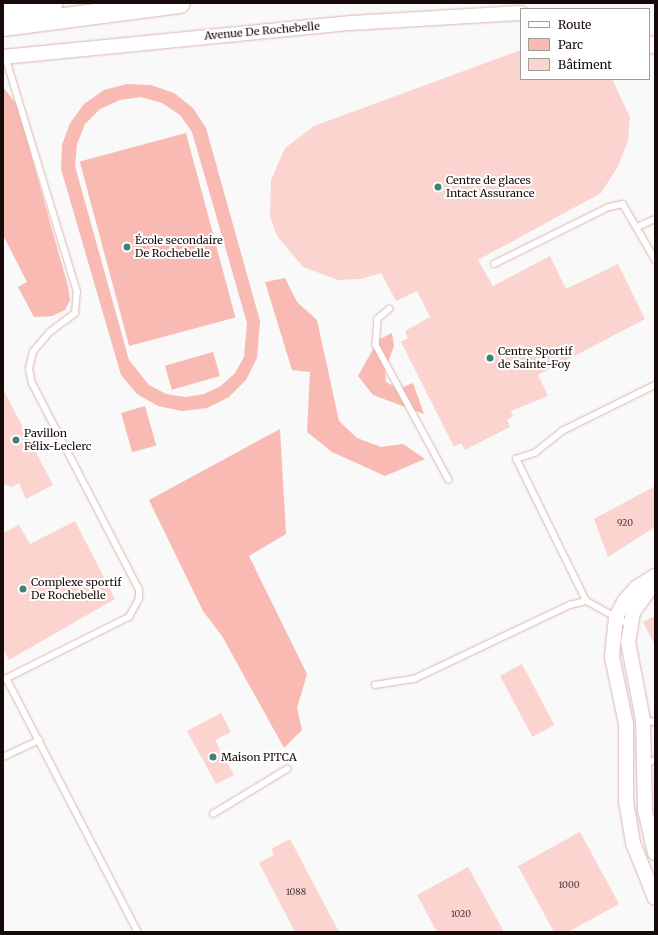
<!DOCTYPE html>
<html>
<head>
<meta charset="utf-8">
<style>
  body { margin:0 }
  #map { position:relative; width:658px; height:935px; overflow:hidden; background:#f9f9f9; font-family:Merriweather,serif }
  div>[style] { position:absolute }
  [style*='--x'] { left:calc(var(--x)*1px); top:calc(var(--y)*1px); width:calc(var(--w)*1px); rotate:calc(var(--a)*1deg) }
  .green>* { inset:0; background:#f8bab2; transform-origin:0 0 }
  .building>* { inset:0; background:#fbd4cf; transform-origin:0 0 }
  .roads { filter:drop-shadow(0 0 1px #dbb5b0) drop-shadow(0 0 1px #dbb5b0) }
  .service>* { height:5.5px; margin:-2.75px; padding:0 2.75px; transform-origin:2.75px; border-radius:2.75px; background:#fff }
  .tertiary>* { height:14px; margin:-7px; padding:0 7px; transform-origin:7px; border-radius:7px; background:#fff }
  .motorway>* { height:20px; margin:-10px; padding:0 10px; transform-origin:10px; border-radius:10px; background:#fff }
  .dots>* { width:11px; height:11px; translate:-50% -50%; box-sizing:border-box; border:2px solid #fff; border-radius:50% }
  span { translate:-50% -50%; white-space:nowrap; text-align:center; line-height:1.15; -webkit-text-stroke:4px #fff; paint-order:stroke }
  .number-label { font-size:9px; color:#503c3a }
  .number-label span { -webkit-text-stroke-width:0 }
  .street-label { font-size:11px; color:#170a09 }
  .poi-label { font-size:11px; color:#170a09 }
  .left { translate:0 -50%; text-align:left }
  .frame { position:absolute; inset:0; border:4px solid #170a09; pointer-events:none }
  .legend { position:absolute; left:520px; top:8px; width:130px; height:72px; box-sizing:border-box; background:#fff; border:1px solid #a29d9d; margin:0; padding:5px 7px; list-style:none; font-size:12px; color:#170a09 }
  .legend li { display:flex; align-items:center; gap:8px; height:20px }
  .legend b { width:20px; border:1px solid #a29d9d }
</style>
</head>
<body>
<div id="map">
  <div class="green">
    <div style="clip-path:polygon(evenodd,127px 84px,151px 85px,174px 93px,193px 108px,206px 128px,260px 321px,257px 358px,246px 380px,229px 397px,207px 408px,182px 411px,158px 406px,137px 394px,121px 375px,61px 169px,62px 145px,70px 123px,84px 104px,104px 90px,127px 84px,141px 97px,162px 103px,180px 115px,192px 132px,247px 323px,244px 357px,235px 373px,221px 386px,204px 394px,185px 397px,166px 394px,149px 385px,129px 360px,75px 166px,77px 144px,85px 124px,100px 109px,120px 100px,141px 97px)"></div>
    <div style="clip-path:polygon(3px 87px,17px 105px,68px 286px,70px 300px,65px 310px,52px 316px,34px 317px,18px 287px,27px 282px,3px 235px)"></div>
    <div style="left:186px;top:133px;width:191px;height:110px;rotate:75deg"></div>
    <div style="clip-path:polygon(285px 278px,297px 302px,317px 320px,339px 421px,357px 438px,381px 447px,403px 444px,425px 459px,385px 476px,332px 452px,307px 432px,310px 372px,292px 370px,265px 282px)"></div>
    <div style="clip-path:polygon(392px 333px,394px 346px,385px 371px,386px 382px,399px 389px,413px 383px,424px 414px,373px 395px,358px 376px,378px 340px)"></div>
    <div style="left:213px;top:352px;width:25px;height:50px;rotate:74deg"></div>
    <div style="left:145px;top:406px;width:41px;height:25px;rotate:74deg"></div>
    <div style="clip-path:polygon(280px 429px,286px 534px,249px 556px,307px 674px,297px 708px,302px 730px,284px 748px,222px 636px,203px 611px,149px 500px)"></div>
  </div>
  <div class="building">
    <div style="clip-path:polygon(521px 50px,521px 79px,612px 79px,630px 117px,628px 141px,617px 168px,601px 193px,478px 260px,493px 286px,550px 256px,566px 289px,618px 264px,645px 319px,538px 375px,548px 396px,511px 411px,513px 416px,507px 420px,510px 427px,465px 450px,461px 443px,454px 447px,401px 342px,408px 338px,405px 331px,430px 317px,417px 291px,396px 301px,381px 273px,361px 279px,338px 280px,303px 267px,277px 236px,270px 216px,271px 180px,285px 148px,314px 126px)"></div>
    <div style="clip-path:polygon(3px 389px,53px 485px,26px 499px,19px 483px,12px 487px,3px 484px)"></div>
    <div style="clip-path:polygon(655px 486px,655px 527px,608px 557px,594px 519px)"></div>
    <div style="clip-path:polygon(75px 521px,115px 599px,9px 660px,3px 649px,3px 533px,19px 525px,30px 544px)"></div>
    <div style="clip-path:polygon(655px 616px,655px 645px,643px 622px)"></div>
    <div style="left:522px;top:664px;width:69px;height:25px;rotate:62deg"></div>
    <div style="clip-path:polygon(221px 713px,231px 732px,215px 740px,234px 775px,216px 784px,187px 731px)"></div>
    <div style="clip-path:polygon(580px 832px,619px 904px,568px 932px,554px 932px,518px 866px)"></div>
    <div style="clip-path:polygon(290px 839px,339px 932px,295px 932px,259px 863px,274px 855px,271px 849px)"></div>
    <div style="clip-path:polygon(468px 867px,504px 932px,437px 932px,417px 895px)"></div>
  </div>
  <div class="roads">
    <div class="service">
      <div style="--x:637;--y:227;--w:20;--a:-24"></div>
      <div style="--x:494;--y:264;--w:128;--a:-26.4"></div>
      <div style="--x:609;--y:207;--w:14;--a:-12"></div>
      <div style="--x:623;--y:204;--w:64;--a:59.8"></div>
      <div style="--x:390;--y:309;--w:16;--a:140"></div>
      <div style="--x:378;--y:319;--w:26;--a:94"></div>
      <div style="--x:376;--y:345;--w:153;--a:61.6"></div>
      <div style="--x:629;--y:625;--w:49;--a:-150.8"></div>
      <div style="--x:586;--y:601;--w:158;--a:-116.2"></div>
      <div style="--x:516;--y:459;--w:20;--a:-18"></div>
      <div style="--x:535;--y:453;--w:35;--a:-39"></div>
      <div style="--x:562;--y:431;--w:104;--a:-26.3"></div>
      <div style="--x:3;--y:680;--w:141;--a:-26.6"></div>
      <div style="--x:129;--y:617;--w:21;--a:-61"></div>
      <div style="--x:139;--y:599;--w:9;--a:-90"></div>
      <div style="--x:139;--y:590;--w:232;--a:-117.4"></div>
      <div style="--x:32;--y:384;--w:15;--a:-101"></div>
      <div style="--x:29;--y:369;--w:17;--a:-77"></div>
      <div style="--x:33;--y:352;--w:26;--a:-50"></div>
      <div style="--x:50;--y:332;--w:31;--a:-37"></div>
      <div style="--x:75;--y:313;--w:21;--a:-85"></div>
      <div style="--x:77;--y:292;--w:246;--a:-107"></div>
      <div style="--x:8;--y:681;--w:283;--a:62.6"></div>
      <div style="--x:375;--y:685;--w:39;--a:-9"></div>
      <div style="--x:414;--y:679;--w:173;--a:-25.4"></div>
      <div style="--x:570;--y:605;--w:16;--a:-14"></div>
      <div style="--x:643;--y:720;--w:12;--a:9"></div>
      <div style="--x:3;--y:757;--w:40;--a:-25"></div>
      <div style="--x:645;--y:764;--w:11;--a:-22"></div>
      <div style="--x:213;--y:814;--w:87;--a:-31.3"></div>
    </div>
    <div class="tertiary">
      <div style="--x:649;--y:43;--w:7;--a:34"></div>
      <div style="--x:3;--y:57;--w:350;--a:-5.6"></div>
      <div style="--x:351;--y:23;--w:170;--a:-3.4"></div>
      <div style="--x:655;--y:576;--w:22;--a:148"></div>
      <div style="--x:636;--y:588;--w:18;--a:131"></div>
      <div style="--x:624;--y:602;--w:18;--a:117"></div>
      <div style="--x:616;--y:618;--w:39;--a:96"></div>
      <div style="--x:612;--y:657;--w:68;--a:78.2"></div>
      <div style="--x:626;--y:724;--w:77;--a:90"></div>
      <div style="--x:626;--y:801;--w:43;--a:80.5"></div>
      <div style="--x:633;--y:843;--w:59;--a:68.2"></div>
      <div style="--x:655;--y:582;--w:37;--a:126"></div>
      <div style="--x:633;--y:612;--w:30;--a:99"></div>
      <div style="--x:628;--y:642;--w:79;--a:79.1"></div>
      <div style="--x:643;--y:720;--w:90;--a:88.7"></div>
      <div style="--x:645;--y:810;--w:44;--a:76.9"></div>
    </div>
    <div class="motorway">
      <div style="--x:3;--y:9;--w:50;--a:-6.8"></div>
      <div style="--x:3;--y:26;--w:178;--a:-7.4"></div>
    </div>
  </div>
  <div class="dots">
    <div style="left:438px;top:187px;background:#408477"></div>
    <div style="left:127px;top:247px;background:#408477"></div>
    <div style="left:490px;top:358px;background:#408477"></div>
    <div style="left:16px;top:440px;background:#408477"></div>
    <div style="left:23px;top:589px;background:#408477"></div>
    <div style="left:213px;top:757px;background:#408477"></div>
  </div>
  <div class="number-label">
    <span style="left:625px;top:523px">920</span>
    <span style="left:569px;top:885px">1000</span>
    <span style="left:296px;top:892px">1088</span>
    <span style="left:461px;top:914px">1020</span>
  </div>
  <div class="street-label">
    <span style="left:262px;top:31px;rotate:-5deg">Avenue De Rochebelle</span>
  </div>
  <div class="poi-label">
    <span class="left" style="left:446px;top:187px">Centre de glaces<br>Intact Assurance</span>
    <span class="left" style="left:135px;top:247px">École secondaire<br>De Rochebelle</span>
    <span class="left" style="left:498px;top:358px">Centre Sportif<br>de Sainte-Foy</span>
    <span class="left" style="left:24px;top:440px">Pavillon<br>Félix-Leclerc</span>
    <span class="left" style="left:31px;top:589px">Complexe sportif<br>De Rochebelle</span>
    <span class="left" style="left:221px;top:757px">Maison PITCA</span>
  </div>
  <div class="frame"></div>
  <ul class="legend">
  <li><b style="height:5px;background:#fff"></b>Route</li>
  <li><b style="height:11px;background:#f8bab2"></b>Parc</li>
  <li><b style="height:11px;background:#fbd4cf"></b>Bâtiment</li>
  </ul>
</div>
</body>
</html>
